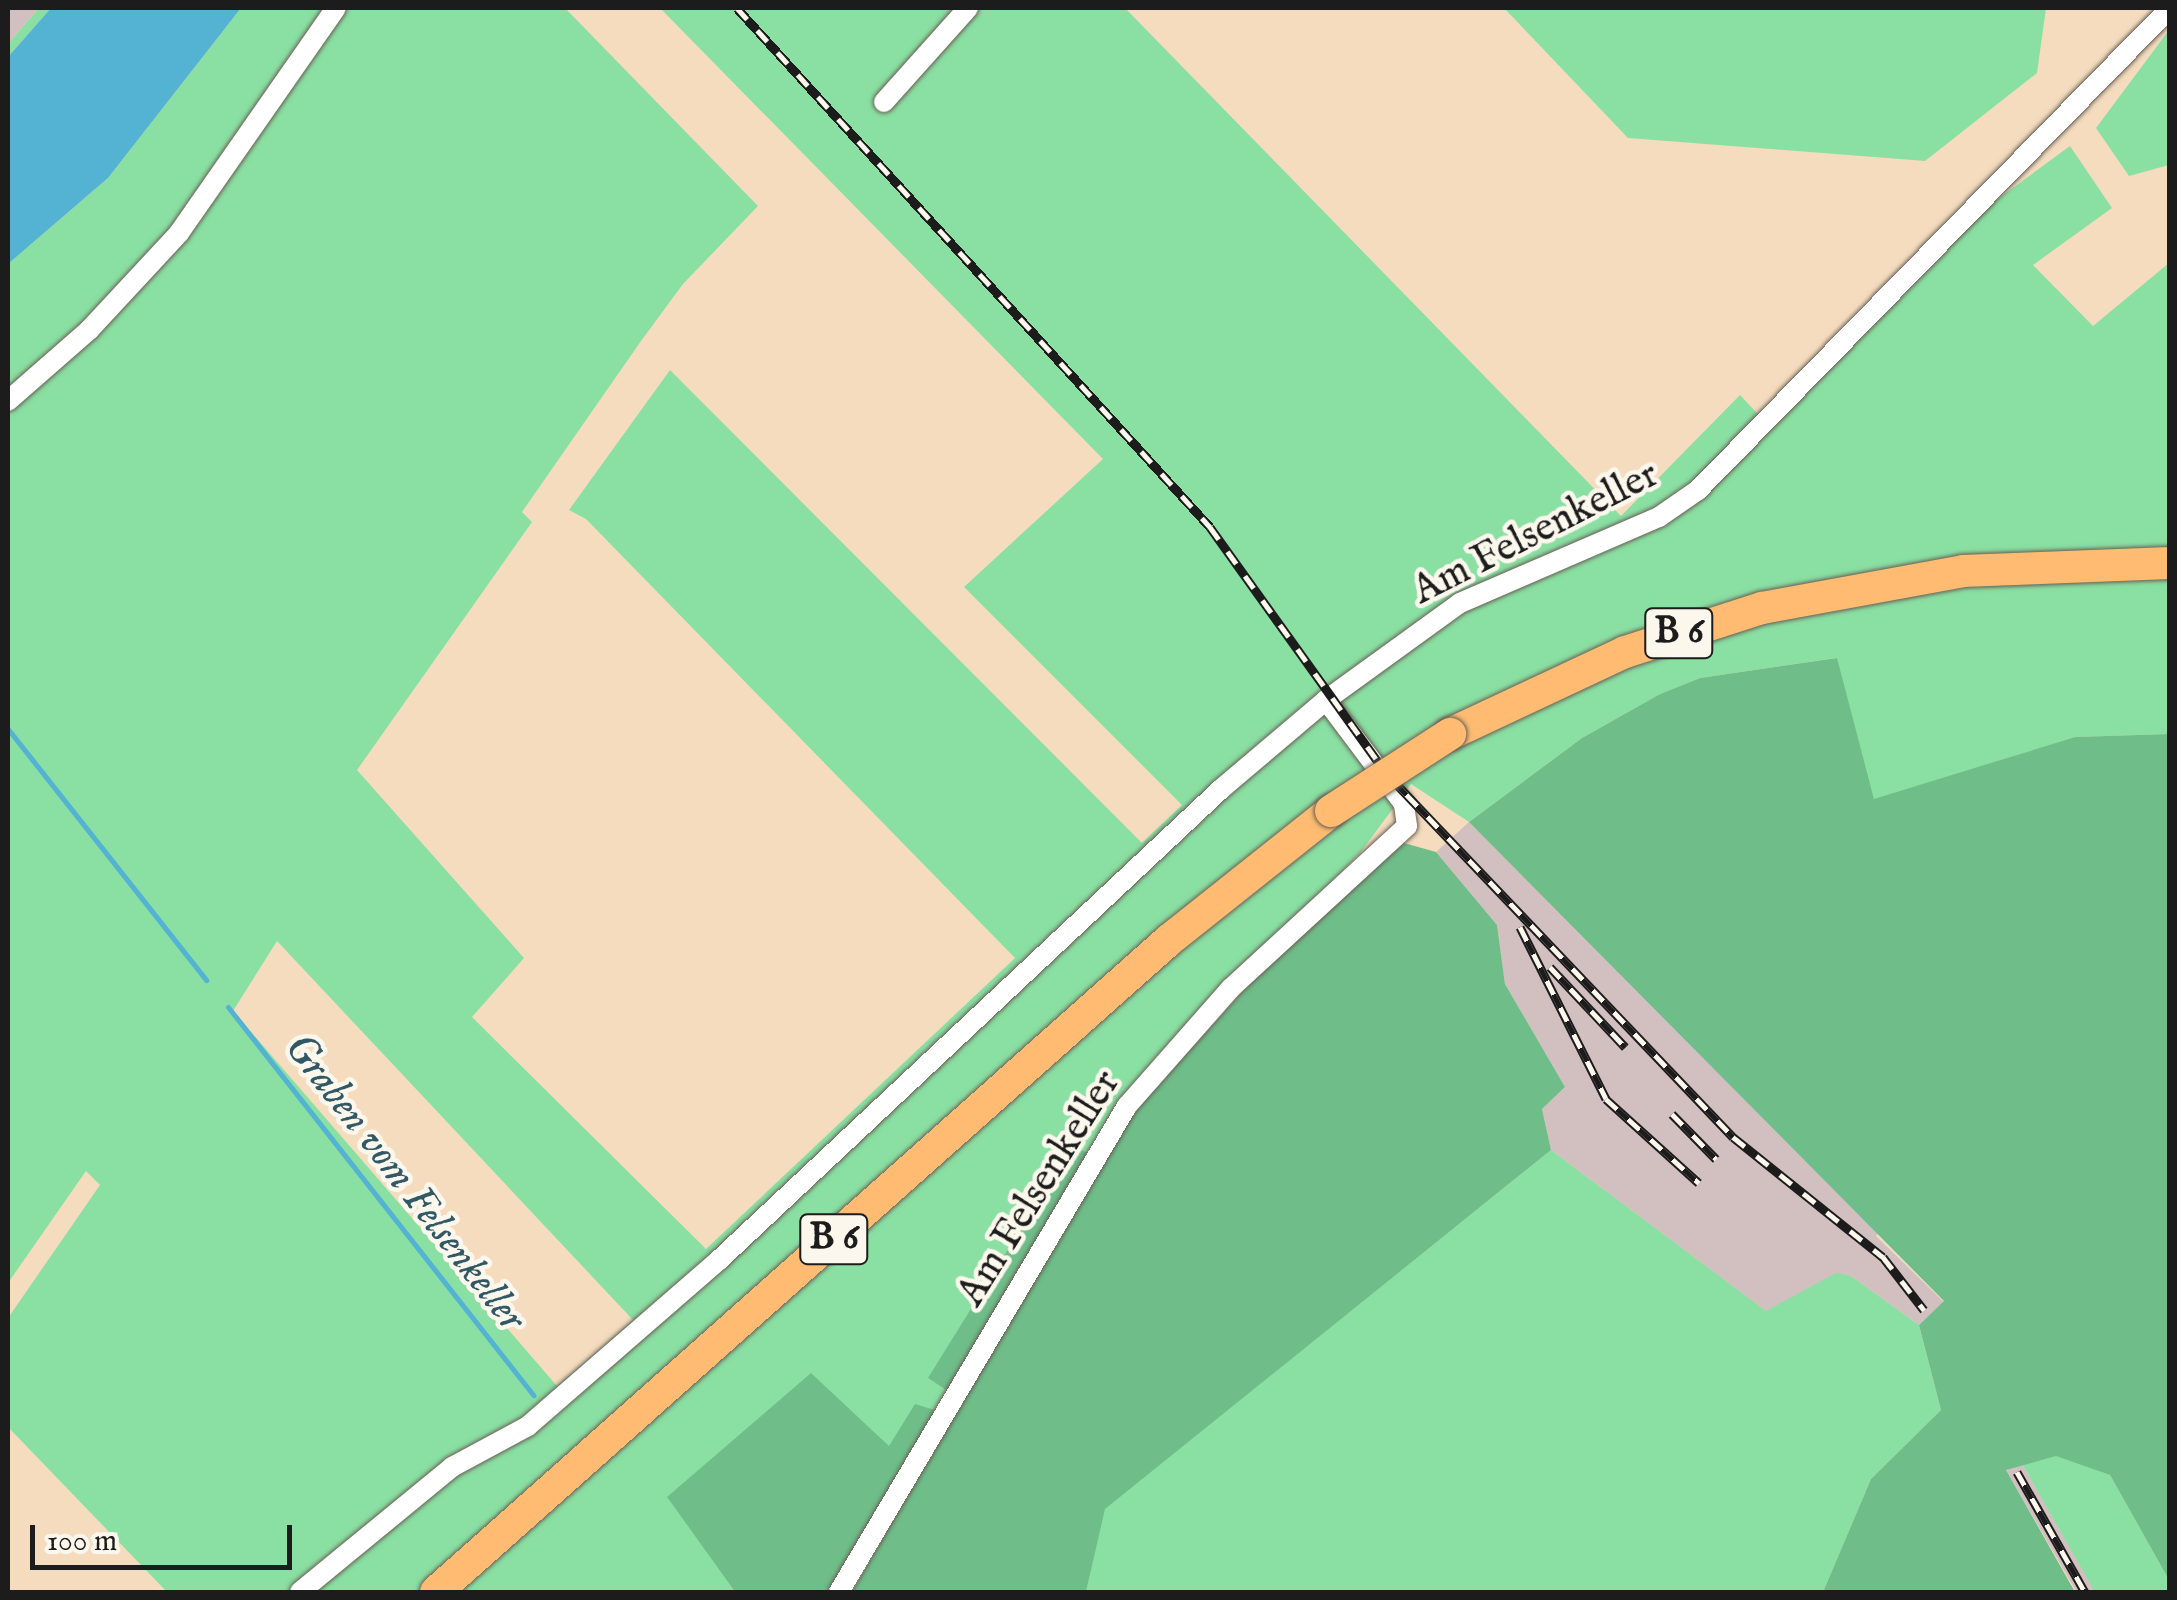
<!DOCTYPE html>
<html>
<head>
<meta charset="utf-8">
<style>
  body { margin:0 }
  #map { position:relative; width:2177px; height:1600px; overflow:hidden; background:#f5dcbf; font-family:"IM FELL English",serif }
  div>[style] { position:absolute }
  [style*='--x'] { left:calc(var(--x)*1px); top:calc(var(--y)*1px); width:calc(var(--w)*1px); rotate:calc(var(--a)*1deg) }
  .industrial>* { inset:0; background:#d2bfc0; transform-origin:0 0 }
  .green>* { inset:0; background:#8ae0a3 }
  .forest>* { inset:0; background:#6fbe89 }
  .water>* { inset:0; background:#54b2d2 }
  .stream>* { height:5px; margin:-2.5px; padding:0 2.5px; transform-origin:2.5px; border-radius:2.5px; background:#54b2d2 }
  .roads { filter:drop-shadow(0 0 2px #685f55) drop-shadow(0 0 2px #685f55) }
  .street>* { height:20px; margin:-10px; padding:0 10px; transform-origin:10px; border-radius:10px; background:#fff }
  .primary>* { height:32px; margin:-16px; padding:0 16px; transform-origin:16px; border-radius:16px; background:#febb71 }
  .rail>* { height:9px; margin-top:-4.5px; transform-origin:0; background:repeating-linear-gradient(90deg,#fbf7ec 0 15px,#1c1c1c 0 30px); box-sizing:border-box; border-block:2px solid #1c1c1c }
  .bridges { filter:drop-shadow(0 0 2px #685f55) drop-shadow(0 0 2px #685f55) }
  .primary-bridge>* { height:32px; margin:-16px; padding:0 16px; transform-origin:16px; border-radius:16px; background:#febb71 }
  span { translate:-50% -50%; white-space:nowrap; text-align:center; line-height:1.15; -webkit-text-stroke:9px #fbf7ec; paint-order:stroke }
  .shield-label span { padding:2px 8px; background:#fbf7ec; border:2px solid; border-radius:8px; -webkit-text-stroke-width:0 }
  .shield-label { font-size:38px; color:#1c1c1c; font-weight:700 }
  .street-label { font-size:40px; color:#1c1c1c }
  .water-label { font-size:42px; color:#325865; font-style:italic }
  .frame { position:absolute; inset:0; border:10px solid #1c1c1c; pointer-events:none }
  .scale { position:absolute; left:30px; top:1525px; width:262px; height:45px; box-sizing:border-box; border:5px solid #1c1c1c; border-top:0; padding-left:12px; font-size:30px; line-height:35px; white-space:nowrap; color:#1c1c1c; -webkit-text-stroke:8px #fbf7ec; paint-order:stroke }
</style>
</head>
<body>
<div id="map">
  <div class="industrial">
    <div style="clip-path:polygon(8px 8px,39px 8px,8px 44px)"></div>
    <div style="clip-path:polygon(1469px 822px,1880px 1231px,1876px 1236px,1944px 1302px,1919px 1325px,1851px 1276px,1767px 1312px,1551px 1150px,1542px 1109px,1565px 1087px,1505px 984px,1497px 925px,1436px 852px)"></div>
    <div style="left:2021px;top:1462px;width:150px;height:17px;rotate:60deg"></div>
  </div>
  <div class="green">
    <div style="clip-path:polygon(39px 8px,51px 8px,8px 57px,8px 44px)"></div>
    <div style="clip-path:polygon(evenodd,241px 8px,565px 8px,758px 206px,683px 284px,641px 341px,522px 512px,532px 522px,357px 770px,524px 958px,472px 1017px,706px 1249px,1015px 958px,586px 519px,569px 510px,670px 370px,1142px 843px,1182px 805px,964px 587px,1103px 459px,660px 8px,956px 8px,881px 90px,893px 102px,980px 8px,1125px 8px,1621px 516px,1740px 395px,1772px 429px,1980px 212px,2070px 146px,2112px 208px,2033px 265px,2093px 326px,2169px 263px,2169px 734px,2075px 737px,1874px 800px,1836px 658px,1700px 678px,1660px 694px,1582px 738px,1469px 822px,1411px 784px,1360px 853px,1128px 1089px,1091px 1154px,1071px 1146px,929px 1378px,952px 1394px,941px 1412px,889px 1446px,668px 1498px,735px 1592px,167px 1592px,8px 1427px,8px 1318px,100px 1185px,86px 1171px,8px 1283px,8px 264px,108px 178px,241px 8px,277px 941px,633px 1320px,557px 1386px,233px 1011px,277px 941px)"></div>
    <div style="clip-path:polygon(1504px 8px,2046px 8px,2037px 73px,1925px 161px,1628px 138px)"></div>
    <div style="clip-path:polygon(2169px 30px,2169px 165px,2129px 176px,2096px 128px)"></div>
    <div style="clip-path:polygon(1551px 1150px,1766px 1311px,1836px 1273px,1851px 1276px,1919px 1325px,1941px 1410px,1871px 1479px,1823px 1592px,1086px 1592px,1104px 1509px)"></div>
    <div style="clip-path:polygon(2056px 1455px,2110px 1475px,2169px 1580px,2169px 1592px,2095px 1592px,2021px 1462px)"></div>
  </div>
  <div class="forest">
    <div style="clip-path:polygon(1837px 658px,1874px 799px,2075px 737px,2169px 734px,2169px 1580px,2110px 1475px,2056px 1456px,2006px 1470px,2075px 1592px,1823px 1592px,1871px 1479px,1941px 1410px,1919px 1325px,1944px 1301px,1469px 822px,1582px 738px,1660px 694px,1700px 678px)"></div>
    <div style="clip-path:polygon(1404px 843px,1436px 852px,1497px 925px,1505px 984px,1565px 1087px,1542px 1109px,1551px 1150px,1105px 1509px,1086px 1592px,852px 1592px,1101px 1159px,1140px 1105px,1292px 937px)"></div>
    <div style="clip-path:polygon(1072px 1146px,1091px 1154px,952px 1394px,928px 1378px)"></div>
    <div style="clip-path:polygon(811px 1373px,889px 1446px,915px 1404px,941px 1412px,831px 1592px,735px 1592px,667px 1497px)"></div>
  </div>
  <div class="water">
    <div style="clip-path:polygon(51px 8px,241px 8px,108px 178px,8px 264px,8px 57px)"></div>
  </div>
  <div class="stream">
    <div style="--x:8;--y:729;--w:320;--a:51.7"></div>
    <div style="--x:228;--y:1007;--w:494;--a:51.8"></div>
  </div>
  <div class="roads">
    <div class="street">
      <div style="--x:884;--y:102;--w:126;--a:-48.2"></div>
      <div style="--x:8;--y:401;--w:108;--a:-41.2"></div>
      <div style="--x:89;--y:330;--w:132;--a:-47.1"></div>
      <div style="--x:179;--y:233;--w:274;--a:-55.1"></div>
      <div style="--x:300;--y:1592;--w:197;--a:-39.4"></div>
      <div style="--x:452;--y:1467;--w:86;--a:-28.3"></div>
      <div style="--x:528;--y:1426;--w:253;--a:-41"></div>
      <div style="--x:719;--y:1260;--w:687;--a:-43.17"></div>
      <div style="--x:1220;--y:790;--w:139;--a:-40.3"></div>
      <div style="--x:1326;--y:700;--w:165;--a:-35.9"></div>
      <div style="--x:1460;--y:603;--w:217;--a:-23.4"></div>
      <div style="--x:1659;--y:517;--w:47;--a:-34.7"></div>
      <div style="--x:1698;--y:490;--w:675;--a:-45.6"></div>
      <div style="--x:839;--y:1592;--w:565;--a:-59.35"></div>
      <div style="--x:1127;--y:1106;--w:157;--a:-48.6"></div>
      <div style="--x:1231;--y:988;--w:239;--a:-42.6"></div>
      <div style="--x:1407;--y:826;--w:22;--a:-98"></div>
      <div style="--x:1404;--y:804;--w:130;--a:-126.9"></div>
    </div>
    <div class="primary">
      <div style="--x:1450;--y:734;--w:193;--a:-25.1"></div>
      <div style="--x:1625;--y:652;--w:144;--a:-17.8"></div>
      <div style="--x:1762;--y:608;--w:204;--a:-10.4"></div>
      <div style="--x:1963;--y:571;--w:207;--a:-2.2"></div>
      <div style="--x:436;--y:1592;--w:981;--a:-41.65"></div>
      <div style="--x:1169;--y:940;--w:207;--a:-38.5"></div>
    </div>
  </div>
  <div class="rail">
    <div style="--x:737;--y:8;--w:702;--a:47.65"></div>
    <div style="--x:1210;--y:527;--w:302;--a:54.4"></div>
    <div style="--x:1386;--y:773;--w:503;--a:46.37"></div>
    <div style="--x:1733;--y:1137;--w:192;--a:38.7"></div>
    <div style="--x:1883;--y:1257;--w:67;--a:52.3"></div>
    <div style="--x:1520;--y:927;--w:192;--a:63.4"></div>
    <div style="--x:1606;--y:1099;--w:125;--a:42.1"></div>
    <div style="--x:1550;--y:967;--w:110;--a:46.8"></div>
    <div style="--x:1672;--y:1114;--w:63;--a:45.6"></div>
    <div style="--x:2017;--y:1472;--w:138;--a:60.5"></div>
  </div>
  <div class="bridges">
    <div class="primary-bridge">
      <div style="--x:1331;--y:811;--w:142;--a:-32.9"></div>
    </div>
  </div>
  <div class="shield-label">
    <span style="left:1679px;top:633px">B 6</span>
    <span style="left:834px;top:1239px">B 6</span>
  </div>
  <div class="street-label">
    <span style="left:1536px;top:534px;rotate:-27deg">Am Felsenkeller</span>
    <span style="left:1040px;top:1189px;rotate:-58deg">Am Felsenkeller</span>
  </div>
  <div class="water-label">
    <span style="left:404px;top:1183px;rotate:52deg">Graben vom Felsenkeller</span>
  </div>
  <div class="frame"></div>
  <div class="scale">100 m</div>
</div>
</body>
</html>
